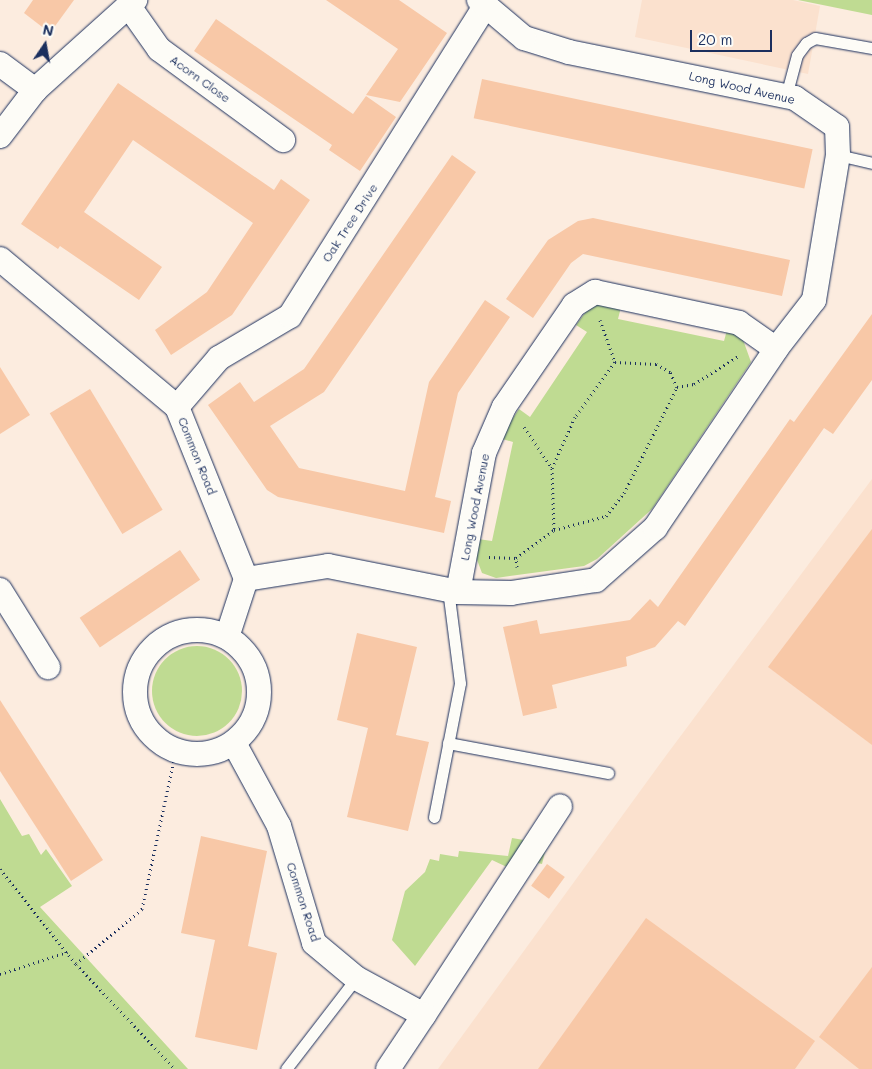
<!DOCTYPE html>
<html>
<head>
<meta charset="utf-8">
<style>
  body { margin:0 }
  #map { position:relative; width:872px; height:1069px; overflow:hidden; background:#fcecdf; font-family:Mali,sans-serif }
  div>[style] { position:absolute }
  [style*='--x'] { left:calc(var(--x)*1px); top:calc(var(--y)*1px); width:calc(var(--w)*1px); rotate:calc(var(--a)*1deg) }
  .built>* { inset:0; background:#fbe1ce }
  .green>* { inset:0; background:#bfdb92 }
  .round { border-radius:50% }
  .building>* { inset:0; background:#f8c8a7; transform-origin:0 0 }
  .path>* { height:3px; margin-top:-1.5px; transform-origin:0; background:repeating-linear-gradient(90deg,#1b2f5e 0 1px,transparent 0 5px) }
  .roads { filter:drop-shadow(0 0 1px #1b2f5e) drop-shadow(0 0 1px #1b2f5e) }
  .lane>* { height:11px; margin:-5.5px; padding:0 5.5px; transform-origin:5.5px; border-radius:5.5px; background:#fdfcf7 }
  .street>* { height:24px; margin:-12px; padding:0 12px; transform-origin:12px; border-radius:12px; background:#fdfcf7 }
  .street>.ring { margin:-12px; padding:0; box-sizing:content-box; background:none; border:24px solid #fdfcf7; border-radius:50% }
  span { translate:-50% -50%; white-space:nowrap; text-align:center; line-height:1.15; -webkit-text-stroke:4.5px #fdfcf7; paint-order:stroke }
  .street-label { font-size:12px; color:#1b2f5e }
  .north { position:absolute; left:20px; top:20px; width:50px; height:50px; -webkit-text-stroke:4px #fdfcf7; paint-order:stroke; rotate:12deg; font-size:14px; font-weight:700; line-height:20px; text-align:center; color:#1b2f5e }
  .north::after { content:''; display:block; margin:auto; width:18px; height:22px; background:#1b2f5e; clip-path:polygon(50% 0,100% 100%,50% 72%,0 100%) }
  .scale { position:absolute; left:690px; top:30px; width:82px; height:22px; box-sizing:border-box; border:2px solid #1b2f5e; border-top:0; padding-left:6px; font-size:15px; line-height:18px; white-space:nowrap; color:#1b2f5e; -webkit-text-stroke:4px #fdfcf7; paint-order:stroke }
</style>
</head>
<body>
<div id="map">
  <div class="built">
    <div style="clip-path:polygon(642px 0,793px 0,820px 6px,808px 74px,635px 37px)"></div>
    <div style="clip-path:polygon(872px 479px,872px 1069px,438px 1069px,662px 761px)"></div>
  </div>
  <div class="green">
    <div style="clip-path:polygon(798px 0,872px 0,872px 15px)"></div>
    <div style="clip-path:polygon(602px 302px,621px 307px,618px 319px,724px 341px,727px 330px,742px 337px,751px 362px,652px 509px,597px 559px,584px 566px,496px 578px,482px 573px,474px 552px,478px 539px,492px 541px,513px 442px,499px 438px,519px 409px,530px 417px,587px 332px,576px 325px,590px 306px)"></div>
    <div class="round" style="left:152px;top:646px;width:90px;height:90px"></div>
    <div style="clip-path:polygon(0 799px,22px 836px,29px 834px,41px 855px,46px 849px,72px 886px,40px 907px,188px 1069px,0 1069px)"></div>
    <div style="clip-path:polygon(512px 838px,547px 844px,542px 864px,521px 859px,513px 870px,492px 860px,415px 966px,392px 940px,405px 891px,425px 872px,430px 859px,439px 861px,440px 854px,458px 857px,459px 851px,508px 856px)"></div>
  </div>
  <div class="building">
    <div style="clip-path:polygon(33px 0,74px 0,50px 33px,24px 13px)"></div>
    <div style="clip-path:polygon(326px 0,399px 0,447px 33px,400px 102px,366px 95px,398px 49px)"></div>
    <div style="clip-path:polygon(216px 19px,353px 114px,366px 96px,396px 117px,360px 171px,329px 150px,332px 145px,194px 51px)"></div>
    <div style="left:482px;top:79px;width:338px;height:40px;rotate:12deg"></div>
    <div style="clip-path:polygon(118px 83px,274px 190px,281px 179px,310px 200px,232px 315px,171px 355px,155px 330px,207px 292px,253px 223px,133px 140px,84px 212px,162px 267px,139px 300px,60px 246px,58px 249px,21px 224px)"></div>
    <div style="clip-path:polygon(452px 155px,476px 172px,324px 392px,270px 426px,299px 468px,405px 491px,429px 382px,485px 300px,510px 317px,458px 393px,435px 497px,451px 501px,444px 533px,278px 497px,267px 490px,208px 405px,240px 382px,254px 402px,304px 369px)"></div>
    <div style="clip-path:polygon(593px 218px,790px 260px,782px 296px,583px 254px,571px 263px,533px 318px,506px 299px,548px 240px,578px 221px)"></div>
    <div style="clip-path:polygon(872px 314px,872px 380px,833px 434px,824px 428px,685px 626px,678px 621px,655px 647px,626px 657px,627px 666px,552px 685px,557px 708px,523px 716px,503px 627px,537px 620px,540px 634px,630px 620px,650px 599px,658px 607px,790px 419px,794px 422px)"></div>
    <div style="clip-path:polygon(0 367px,30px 415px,0 434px)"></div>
    <div style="left:90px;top:389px;width:141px;height:47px;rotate:59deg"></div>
    <div style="clip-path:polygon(872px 529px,872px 745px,768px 667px)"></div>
    <div style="left:180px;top:550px;width:36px;height:121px;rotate:56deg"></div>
    <div style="clip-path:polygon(357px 633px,417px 647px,396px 735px,429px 742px,408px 831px,347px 817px,368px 728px,337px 720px)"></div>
    <div style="clip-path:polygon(0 700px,103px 860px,71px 881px,0 771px)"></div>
    <div style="clip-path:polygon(201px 836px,267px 851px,248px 946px,277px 953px,257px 1050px,195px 1037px,215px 940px,181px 933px)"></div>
    <div style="left:547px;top:864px;width:22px;height:27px;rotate:36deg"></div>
    <div style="clip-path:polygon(646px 918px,815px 1041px,795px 1069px,538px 1069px)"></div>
    <div style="clip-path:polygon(872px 967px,872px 1069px,859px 1069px,819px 1037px)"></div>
  </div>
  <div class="path">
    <div style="--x:600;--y:320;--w:45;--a:70.3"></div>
    <div style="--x:677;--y:387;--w:17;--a:-10"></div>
    <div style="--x:694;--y:384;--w:54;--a:-32.2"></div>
    <div style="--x:524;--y:427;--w:50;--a:55.7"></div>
    <div style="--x:489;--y:557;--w:27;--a:2"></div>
    <div style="--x:517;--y:567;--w:9;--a:-96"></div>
    <div style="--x:516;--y:558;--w:47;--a:-36.4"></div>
    <div style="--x:554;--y:530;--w:54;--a:-15.1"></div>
    <div style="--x:606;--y:516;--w:29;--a:-52"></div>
    <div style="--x:624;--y:493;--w:119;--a:-63.4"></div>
    <div style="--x:677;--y:387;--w:17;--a:-115"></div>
    <div style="--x:670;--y:372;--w:16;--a:-150"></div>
    <div style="--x:656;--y:364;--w:41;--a:-177.2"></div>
    <div style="--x:615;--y:362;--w:68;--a:126"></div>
    <div style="--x:575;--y:417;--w:56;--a:114.3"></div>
    <div style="--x:552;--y:468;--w:62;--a:88.2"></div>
    <div style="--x:0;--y:869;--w:122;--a:51.3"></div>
    <div style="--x:76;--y:964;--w:144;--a:46.7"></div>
    <div style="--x:76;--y:964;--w:86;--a:-39.8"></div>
    <div style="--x:142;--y:909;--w:162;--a:-77.9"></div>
    <div style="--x:0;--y:974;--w:71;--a:-18.2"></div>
  </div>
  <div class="roads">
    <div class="lane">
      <div style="--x:786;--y:96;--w:42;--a:-75"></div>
      <div style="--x:797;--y:55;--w:15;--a:-53"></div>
      <div style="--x:806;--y:43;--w:10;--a:-29"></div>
      <div style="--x:815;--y:38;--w:58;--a:10"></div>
      <div style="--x:838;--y:155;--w:35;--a:13"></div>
      <div style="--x:448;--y:743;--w:163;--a:10.6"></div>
      <div style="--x:434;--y:817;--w:136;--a:-79"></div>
      <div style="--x:460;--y:683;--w:95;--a:-97.3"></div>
      <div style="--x:286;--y:1069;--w:115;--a:-52.4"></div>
    </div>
    <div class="street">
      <div style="--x:128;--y:5;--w:54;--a:54.8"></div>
      <div style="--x:159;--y:49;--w:154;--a:36.3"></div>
      <div style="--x:0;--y:64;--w:44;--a:36.6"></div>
      <div style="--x:0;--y:136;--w:58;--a:-52.7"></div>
      <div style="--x:35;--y:90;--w:135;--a:-42"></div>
      <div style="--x:0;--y:259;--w:231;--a:39.9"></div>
      <div style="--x:177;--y:407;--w:185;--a:68.1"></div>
      <div style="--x:246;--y:579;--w:61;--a:108.1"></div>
      <div style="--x:177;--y:407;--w:65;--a:-49.4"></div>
      <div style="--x:219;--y:358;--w:82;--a:-30.6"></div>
      <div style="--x:290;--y:316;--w:368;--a:-57.8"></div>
      <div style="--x:246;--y:579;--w:83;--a:-9"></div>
      <div style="--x:328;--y:566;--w:133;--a:11.3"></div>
      <div style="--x:458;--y:592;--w:53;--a:1.1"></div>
      <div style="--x:511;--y:593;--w:86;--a:-8.7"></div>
      <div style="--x:596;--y:580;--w:79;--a:-41.4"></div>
      <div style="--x:655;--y:528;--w:216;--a:-55.9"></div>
      <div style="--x:776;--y:349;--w:62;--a:-52.2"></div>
      <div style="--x:814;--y:300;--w:147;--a:-80.6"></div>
      <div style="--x:838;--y:155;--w:28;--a:-92"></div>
      <div style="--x:837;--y:127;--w:51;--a:-145.4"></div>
      <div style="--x:795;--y:98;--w:231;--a:-168.5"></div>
      <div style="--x:569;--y:52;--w:47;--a:-162.7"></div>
      <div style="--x:524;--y:38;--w:59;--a:-139.8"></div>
      <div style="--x:0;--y:590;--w:91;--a:58.1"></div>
      <div style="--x:458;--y:592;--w:141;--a:-79.4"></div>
      <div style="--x:484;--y:453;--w:50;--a:-66.5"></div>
      <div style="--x:504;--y:407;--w:124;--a:-55.5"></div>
      <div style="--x:574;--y:305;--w:25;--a:-32"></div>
      <div style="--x:595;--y:292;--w:147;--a:12.1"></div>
      <div style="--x:739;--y:323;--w:45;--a:35.1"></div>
      <div class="ring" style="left:135px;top:630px;width:100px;height:100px"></div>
      <div style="--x:234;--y:743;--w:94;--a:61.5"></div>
      <div style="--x:279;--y:826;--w:122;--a:73.3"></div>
      <div style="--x:314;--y:943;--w:55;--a:39.8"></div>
      <div style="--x:356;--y:978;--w:77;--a:28.6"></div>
      <div style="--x:424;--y:1015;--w:249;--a:-56.9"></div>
      <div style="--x:388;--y:1069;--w:65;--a:-56.3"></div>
    </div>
  </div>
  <div class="street-label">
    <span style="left:200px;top:79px;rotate:36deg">Acorn Close</span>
    <span style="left:742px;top:88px;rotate:13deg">Long Wood Avenue</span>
    <span style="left:350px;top:223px;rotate:-57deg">Oak Tree Drive</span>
    <span style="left:197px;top:456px;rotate:68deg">Common Road</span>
    <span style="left:475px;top:507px;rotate:-79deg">Long Wood Avenue</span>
    <span style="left:303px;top:902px;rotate:72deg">Common Road</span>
  </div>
  <div class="north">N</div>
  <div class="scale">20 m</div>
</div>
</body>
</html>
